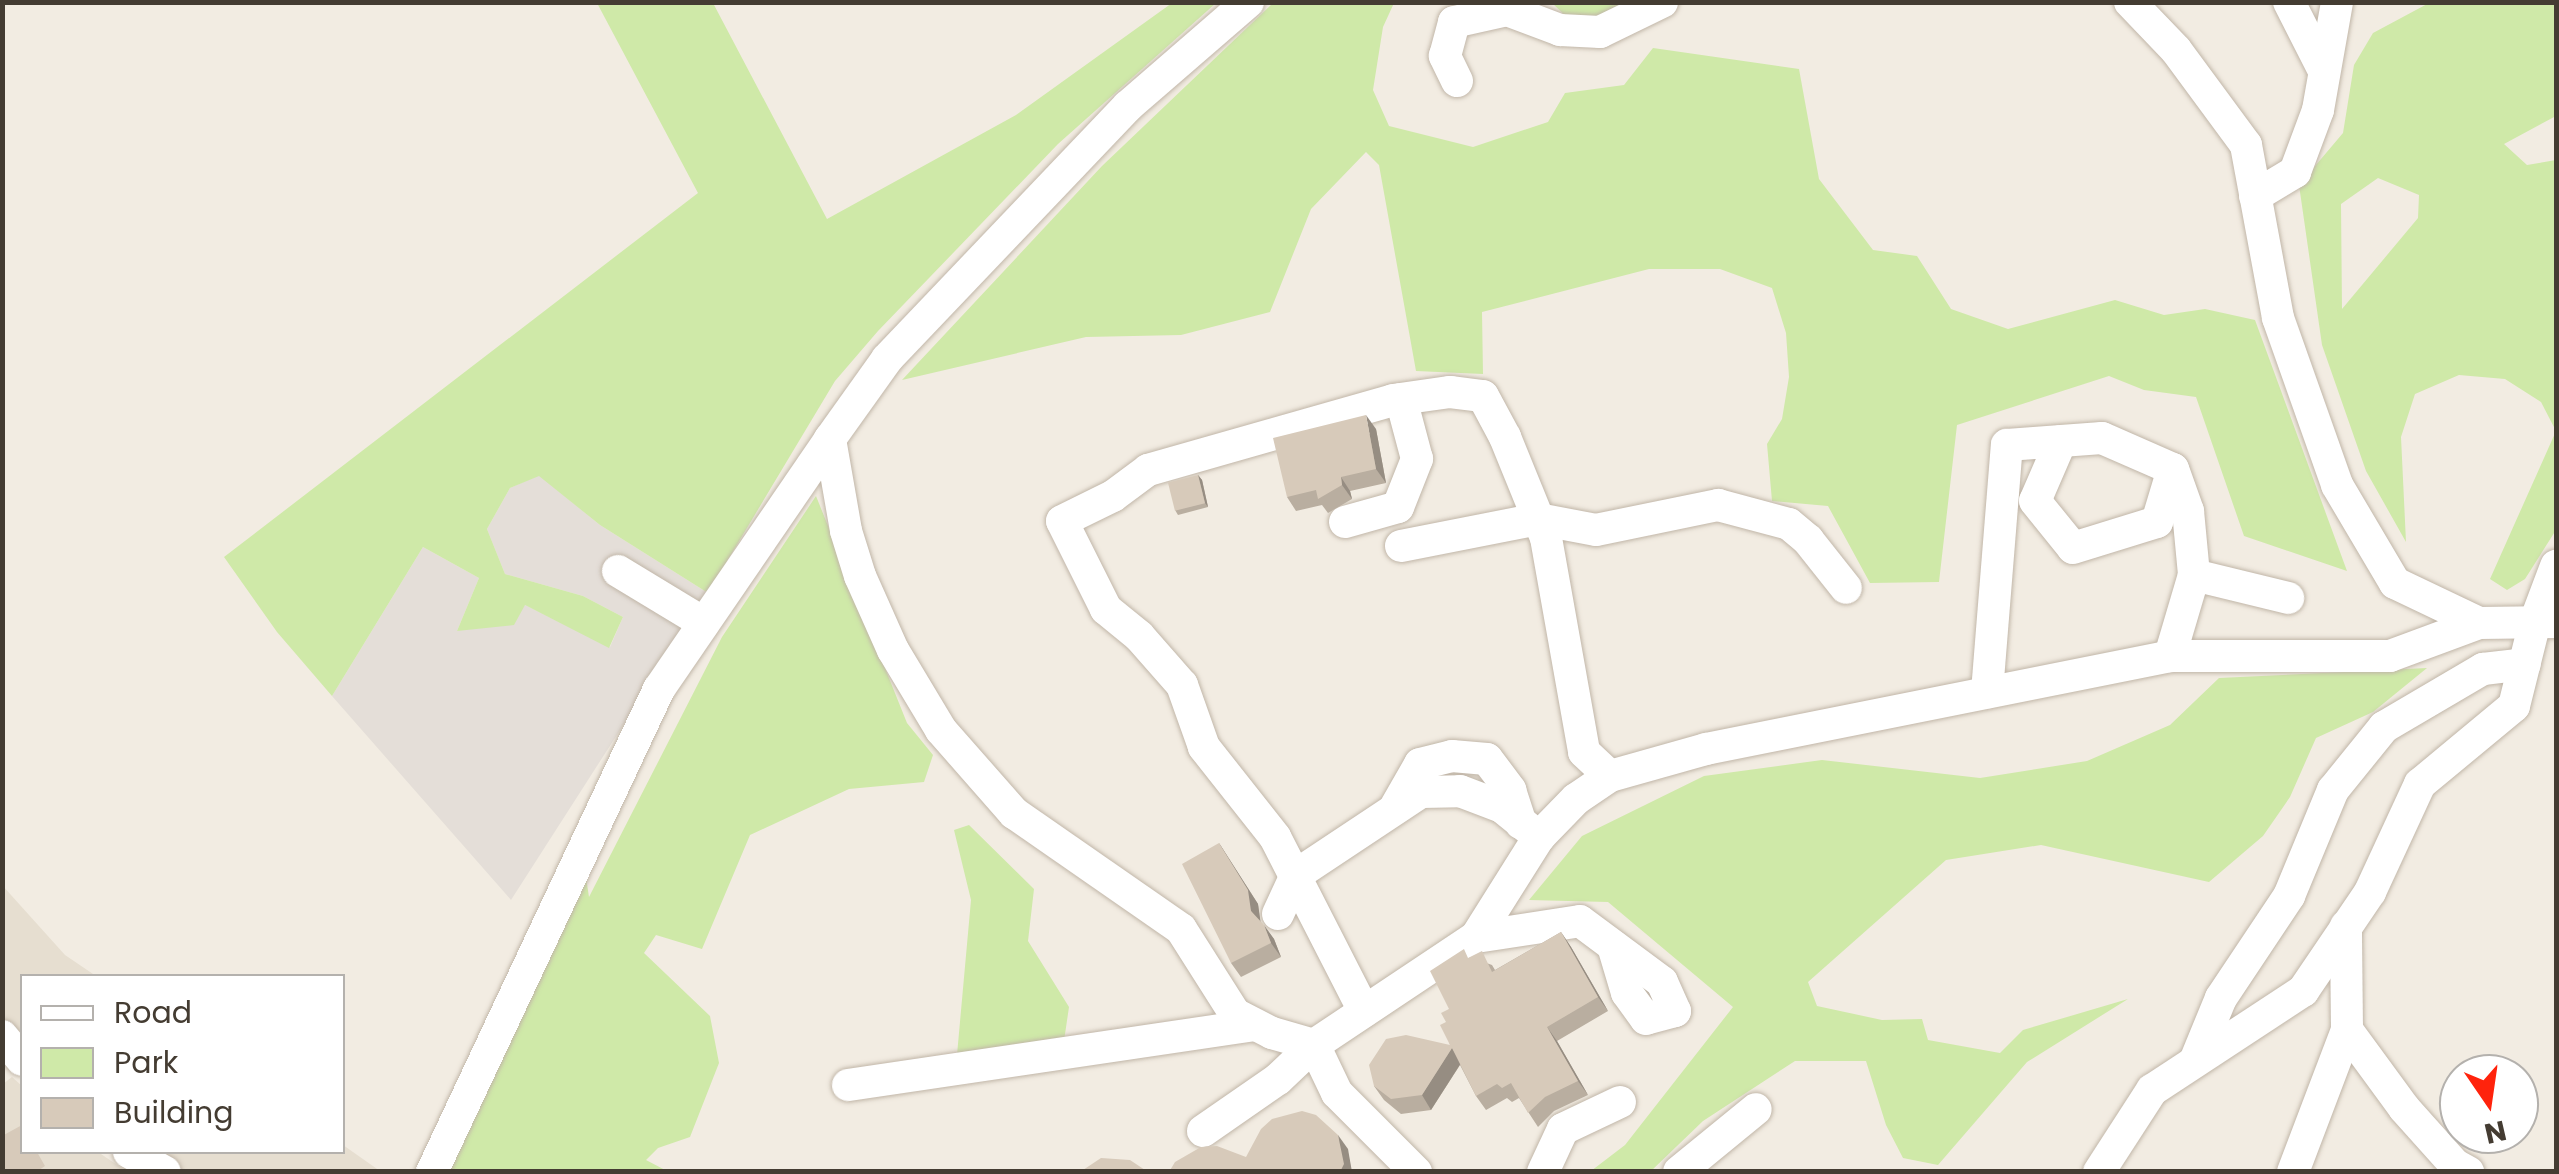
<!DOCTYPE html>
<html>
<head>
<meta charset="utf-8">
<style>
  body { margin:0 }
  #map { position:relative; width:2559px; height:1174px; overflow:hidden; background:#f2ece2; font-family:Poppins,sans-serif }
  div>[style] { position:absolute }
  [style*='--x'] { left:calc(var(--x)*1px); top:calc(var(--y)*1px); width:calc(var(--w)*1px); rotate:calc(var(--a)*1deg) }
  .residential>* { inset:0; background:#e6ded0 }
  .industrial>* { inset:0; background:#e4ded8 }
  .green>* { inset:0; background:#cfe9a8 }
  .roads { filter:drop-shadow(0 0 2px #c1b6a8) drop-shadow(0 0 2px #c1b6a8) }
  .minor>* { height:32px; margin:-16px; padding:0 16px; transform-origin:16px; border-radius:16px; background:#fff }
  .wall>* { inset:0; background:#b9aea0 }
  .shaded-wall>* { inset:0; background:#968d82 }
  .building>* { inset:0; background:#d7caba; transform-origin:0 0 }
  span { translate:-50% -50%; white-space:nowrap; text-align:center; line-height:1.15; -webkit-text-stroke:9px #fff; paint-order:stroke }
  .frame { position:absolute; inset:0; border:5px solid #443c32; pointer-events:none }
  .legend { position:absolute; left:20px; top:974px; width:325px; height:180px; box-sizing:border-box; background:#fff; border:2px solid #b4b1ad; margin:0; padding:12px 18px; list-style:none; font-size:30px; color:#443c32 }
  .legend li { display:flex; align-items:center; gap:20px; height:50px }
  .legend b { width:50px; border:2px solid #b4b1ad }
  .north { position:absolute; left:2439px; top:1054px; width:100px; height:100px; box-sizing:border-box; background:#fff; border:2px solid #b4b1ad; border-radius:50%; rotate:167deg; font-size:28px; font-weight:700; line-height:40px; text-align:center; color:#443c32 }
  .north::after { content:''; display:block; margin:auto; width:35px; height:45px; background:#ff230c; clip-path:polygon(50% 0,100% 100%,50% 72%,0 100%) }
</style>
</head>
<body>
<div id="map">
  <div class="residential">
    <div style="clip-path:polygon(2px 885px,65px 955px,96px 976px,22px 976px,22px 1048px,3px 1022px)"></div>
    <div style="clip-path:polygon(12px 1077px,22px 1086px,22px 1152px,98px 1152px,126px 1171px,3px 1172px,3px 1084px)"></div>
    <div style="clip-path:polygon(343px 1145px,380px 1171px,185px 1171px,149px 1152px,342px 1152px)"></div>
  </div>
  <div class="industrial">
    <div style="clip-path:polygon(539px 475px,600px 525px,708px 593px,511px 900px,332px 696px,423px 547px,479px 578px,457px 631px,525px 605px,610px 647px,623px 617px,583px 596px,505px 574px,487px 529px,510px 488px)"></div>
  </div>
  <div class="green">
    <div style="clip-path:polygon(1274px 2px,1394px 3px,1383px 27px,1373px 90px,1389px 126px,1473px 147px,1548px 122px,1565px 93px,1624px 85px,1653px 48px,1799px 69px,1819px 179px,1873px 250px,1917px 256px,1951px 309px,2008px 329px,2115px 300px,2164px 315px,2205px 309px,2255px 320px,2347px 571px,2244px 536px,2196px 397px,2144px 390px,2109px 376px,1957px 425px,1939px 582px,1870px 583px,1828px 506px,1772px 501px,1767px 444px,1782px 419px,1789px 377px,1786px 333px,1772px 288px,1720px 269px,1649px 269px,1482px 312px,1483px 374px,1416px 371px,1379px 165px,1366px 152px,1311px 209px,1270px 312px,1181px 335px,1086px 337px,902px 380px,1102px 166px)"></div>
    <div style="clip-path:polygon(597px 3px,713px 3px,827px 219px,1016px 115px,1172px 3px,1216px 3px,1058px 144px,878px 331px,835px 381px,708px 593px,600px 525px,539px 476px,510px 488px,487px 529px,505px 574px,583px 596px,623px 617px,609px 648px,525px 605px,514px 625px,457px 631px,479px 578px,423px 547px,332px 696px,277px 632px,224px 557px,698px 193px)"></div>
    <div style="clip-path:polygon(1552px 3px,1641px 3px,1601px 25px,1572px 22px)"></div>
    <div style="clip-path:polygon(evenodd,2429px 3px,2556px 3px,2556px 116px,2504px 144px,2527px 165px,2556px 160px,2556px 530px,2525px 579px,2507px 590px,2490px 579px,2556px 431px,2541px 402px,2505px 379px,2459px 375px,2415px 394px,2401px 437px,2406px 542px,2366px 471px,2322px 345px,2299px 185px,2343px 133px,2354px 65px,2373px 33px,2429px 3px,2378px 178px,2419px 195px,2418px 218px,2342px 309px,2341px 204px,2378px 178px)"></div>
    <div style="clip-path:polygon(816px 496px,907px 723px,933px 755px,924px 782px,849px 789px,750px 835px,702px 949px,656px 935px,644px 953px,710px 1016px,719px 1063px,690px 1137px,658px 1148px,646px 1160px,667px 1171px,432px 1172px,582px 852px,589px 897px,722px 637px)"></div>
    <div style="clip-path:polygon(2427px 668px,2373px 712px,2316px 738px,2290px 797px,2263px 836px,2209px 882px,2041px 845px,1946px 860px,1808px 982px,1817px 1006px,1882px 1020px,1922px 1019px,1928px 1040px,2000px 1053px,2023px 1030px,2128px 999px,2027px 1062px,1938px 1165px,1903px 1158px,1886px 1125px,1866px 1061px,1795px 1061px,1703px 1121px,1651px 1171px,1591px 1171px,1625px 1145px,1733px 1007px,1608px 902px,1529px 900px,1582px 836px,1704px 776px,1822px 760px,1980px 778px,2087px 761px,2170px 725px,2219px 678px)"></div>
    <div style="clip-path:polygon(969px 825px,1034px 889px,1028px 941px,1069px 1007px,1064px 1041px,957px 1055px,971px 900px,954px 830px)"></div>
  </div>
  <div class="roads">
    <div class="minor">
      <div style="--x:2130;--y:2;--w:66;--a:46.2"></div>
      <div style="--x:2176;--y:50;--w:118;--a:53.6"></div>
      <div style="--x:2246;--y:145;--w:176;--a:79.5"></div>
      <div style="--x:2278;--y:318;--w:177;--a:70.5"></div>
      <div style="--x:2337;--y:485;--w:114;--a:59.4"></div>
      <div style="--x:2395;--y:583;--w:93;--a:25.5"></div>
      <div style="--x:2479;--y:623;--w:77;--a:-0.7"></div>
      <div style="--x:2289;--y:2;--w:73;--a:63.1"></div>
      <div style="--x:1457;--y:81;--w:28;--a:-116"></div>
      <div style="--x:1445;--y:56;--w:35;--a:-75"></div>
      <div style="--x:1454;--y:22;--w:54;--a:-12.8"></div>
      <div style="--x:1507;--y:10;--w:57;--a:20.7"></div>
      <div style="--x:1560;--y:30;--w:40;--a:2.9"></div>
      <div style="--x:1600;--y:32;--w:69;--a:-25.8"></div>
      <div style="--x:2255;--y:196;--w:47;--a:-31"></div>
      <div style="--x:2295;--y:172;--w:66;--a:-69.6"></div>
      <div style="--x:2318;--y:110;--w:110;--a:-80"></div>
      <div style="--x:830;--y:439;--w:93;--a:80.1"></div>
      <div style="--x:846;--y:531;--w:47;--a:72.7"></div>
      <div style="--x:860;--y:576;--w:81;--a:66"></div>
      <div style="--x:893;--y:650;--w:93;--a:59"></div>
      <div style="--x:941;--y:730;--w:111;--a:48.7"></div>
      <div style="--x:1014;--y:813;--w:203;--a:34.8"></div>
      <div style="--x:1181;--y:929;--w:101;--a:57.6"></div>
      <div style="--x:1235;--y:1014;--w:42;--a:27.2"></div>
      <div style="--x:1272;--y:1033;--w:44;--a:15.9"></div>
      <div style="--x:1314;--y:1045;--w:195;--a:-33.7"></div>
      <div style="--x:1476;--y:937;--w:118;--a:-57.8"></div>
      <div style="--x:1539;--y:837;--w:53;--a:-45.8"></div>
      <div style="--x:1576;--y:799;--w:41;--a:-34.1"></div>
      <div style="--x:1610;--y:776;--w:100;--a:-15.7"></div>
      <div style="--x:1706;--y:749;--w:473;--a:-11.3"></div>
      <div style="--x:2170;--y:656;--w:220;--a:0"></div>
      <div style="--x:2390;--y:656;--w:95;--a:-20.3"></div>
      <div style="--x:2061;--y:441;--w:65;--a:113.4"></div>
      <div style="--x:2035;--y:501;--w:60;--a:51"></div>
      <div style="--x:2073;--y:548;--w:88;--a:-17.2"></div>
      <div style="--x:2157;--y:522;--w:55;--a:-73.2"></div>
      <div style="--x:1345;--y:522;--w:55;--a:-15.8"></div>
      <div style="--x:1398;--y:507;--w:52;--a:-68.4"></div>
      <div style="--x:1417;--y:459;--w:62;--a:-104.9"></div>
      <div style="--x:1401;--y:546;--w:140;--a:-11.1"></div>
      <div style="--x:1538;--y:519;--w:59;--a:10.7"></div>
      <div style="--x:1596;--y:530;--w:125;--a:-11.6"></div>
      <div style="--x:1718;--y:505;--w:73;--a:15"></div>
      <div style="--x:1789;--y:524;--w:25;--a:40"></div>
      <div style="--x:1808;--y:540;--w:61;--a:51.6"></div>
      <div style="--x:618;--y:571;--w:100;--a:31.2"></div>
      <div style="--x:2170;--y:656;--w:84;--a:-73.5"></div>
      <div style="--x:1987;--y:692;--w:248;--a:-85.4"></div>
      <div style="--x:2007;--y:445;--w:95;--a:-4.2"></div>
      <div style="--x:2102;--y:438;--w:77;--a:23.6"></div>
      <div style="--x:2173;--y:469;--w:45;--a:70.3"></div>
      <div style="--x:2188;--y:511;--w:64;--a:84.6"></div>
      <div style="--x:2194;--y:575;--w:97;--a:13.7"></div>
      <div style="--x:1396;--y:806;--w:48;--a:-60.3"></div>
      <div style="--x:1420;--y:764;--w:33;--a:-14"></div>
      <div style="--x:1452;--y:756;--w:35;--a:5"></div>
      <div style="--x:1487;--y:759;--w:39;--a:53"></div>
      <div style="--x:1510;--y:790;--w:35;--a:72"></div>
      <div style="--x:1278;--y:914;--w:43;--a:-65.2"></div>
      <div style="--x:1296;--y:875;--w:150;--a:-33.6"></div>
      <div style="--x:1421;--y:792;--w:39;--a:-1"></div>
      <div style="--x:1460;--y:791;--w:45;--a:20.9"></div>
      <div style="--x:1502;--y:807;--w:48;--a:39"></div>
      <div style="--x:1476;--y:937;--w:105;--a:-8.7"></div>
      <div style="--x:1580;--y:921;--w:102;--a:36.6"></div>
      <div style="--x:1662;--y:982;--w:32;--a:66"></div>
      <div style="--x:1675;--y:1011;--w:30;--a:165"></div>
      <div style="--x:1646;--y:1019;--w:32;--a:-126"></div>
      <div style="--x:1627;--y:993;--w:49;--a:-106.6"></div>
      <div style="--x:1364;--y:1011;--w:195;--a:-117.1"></div>
      <div style="--x:1275;--y:837;--w:115;--a:-128.3"></div>
      <div style="--x:1204;--y:747;--w:66;--a:-109.5"></div>
      <div style="--x:1182;--y:685;--w:65;--a:-131.3"></div>
      <div style="--x:1139;--y:636;--w:43;--a:-140.7"></div>
      <div style="--x:1106;--y:609;--w:98;--a:-116.6"></div>
      <div style="--x:1062;--y:521;--w:57;--a:-26.1"></div>
      <div style="--x:1113;--y:496;--w:44;--a:-36.6"></div>
      <div style="--x:1148;--y:470;--w:255;--a:-15.9"></div>
      <div style="--x:1393;--y:400;--w:58;--a:-8"></div>
      <div style="--x:1450;--y:392;--w:33;--a:7"></div>
      <div style="--x:1483;--y:396;--w:47;--a:61.8"></div>
      <div style="--x:1505;--y:437;--w:109;--a:67.9"></div>
      <div style="--x:1546;--y:538;--w:217;--a:79.9"></div>
      <div style="--x:1584;--y:752;--w:35;--a:43"></div>
      <div style="--x:2347;--y:1030;--w:97;--a:53.8"></div>
      <div style="--x:2404;--y:1108;--w:76;--a:48.2"></div>
      <div style="--x:2455;--y:1165;--w:15;--a:28"></div>
      <div style="--x:2;--y:1036;--w:31;--a:50"></div>
      <div style="--x:2195;--y:1061;--w:68;--a:-67.6"></div>
      <div style="--x:2221;--y:998;--w:123;--a:-56.3"></div>
      <div style="--x:2289;--y:896;--w:115;--a:-67.5"></div>
      <div style="--x:2333;--y:790;--w:81;--a:-51"></div>
      <div style="--x:2384;--y:727;--w:115;--a:-30.4"></div>
      <div style="--x:2483;--y:669;--w:42;--a:-6.8"></div>
      <div style="--x:848;--y:1085;--w:411;--a:-8.4"></div>
      <div style="--x:1203;--y:1131;--w:91;--a:-34.7"></div>
      <div style="--x:1278;--y:1079;--w:50;--a:-43.4"></div>
      <div style="--x:1314;--y:1045;--w:53;--a:64.4"></div>
      <div style="--x:1337;--y:1093;--w:112;--a:45"></div>
      <div style="--x:129;--y:1152;--w:41;--a:29.1"></div>
      <div style="--x:432;--y:1172;--w:534;--a:-64.83"></div>
      <div style="--x:659;--y:689;--w:303;--a:-55.6"></div>
      <div style="--x:830;--y:439;--w:98;--a:-54.5"></div>
      <div style="--x:887;--y:359;--w:349;--a:-46.4"></div>
      <div style="--x:1128;--y:106;--w:159;--a:-40.9"></div>
      <div style="--x:1543;--y:1172;--w:47;--a:-65.1"></div>
      <div style="--x:1563;--y:1129;--w:63;--a:-25.3"></div>
      <div style="--x:1679;--y:1172;--w:99;--a:-39.3"></div>
      <div style="--x:2099;--y:1172;--w:98;--a:-57.1"></div>
      <div style="--x:2152;--y:1090;--w:181;--a:-33.3"></div>
      <div style="--x:2303;--y:991;--w:120;--a:-55.9"></div>
      <div style="--x:2370;--y:892;--w:119;--a:-65.2"></div>
      <div style="--x:2420;--y:784;--w:122;--a:-39.7"></div>
      <div style="--x:2514;--y:706;--w:87;--a:-76"></div>
      <div style="--x:2535;--y:622;--w:60;--a:-69.4"></div>
      <div style="--x:2293;--y:1172;--w:152;--a:-69.2"></div>
      <div style="--x:2347;--y:1030;--w:104;--a:-90.6"></div>
    </div>
  </div>
  <div class="wall">
    <div style="clip-path:polygon(1376px 429px,1386px 483px,1350px 491px,1352px 499px,1328px 513px,1322px 505px,1296px 511px,1287px 497px)"></div>
    <div style="clip-path:polygon(1198px 475px,1202px 480px,1208px 507px,1178px 515px,1175px 510px)"></div>
    <div style="clip-path:polygon(1219px 843px,1258px 904px,1260px 921px,1274px 939px,1281px 957px,1241px 977px,1231px 963px)"></div>
    <div style="clip-path:polygon(1561px 932px,1571px 947px,1608px 1011px,1557px 1041px,1588px 1095px,1554px 1111px,1538px 1127px,1519px 1098px,1512px 1102px,1507px 1098px,1486px 1110px,1476px 1096px,1460px 1065px,1431px 1110px,1401px 1114px,1384px 1100px,1374px 1086px,1450px 1045px,1446px 1022px,1449px 1009px,1470px 957px,1492px 965px,1495px 970px)"></div>
  </div>
  <div class="shaded-wall">
    <div style="clip-path:polygon(1366px 415px,1376px 429px,1386px 483px,1376px 469px)"></div>
    <div style="clip-path:polygon(1198px 475px,1202px 480px,1208px 507px,1205px 503px)"></div>
    <div style="clip-path:polygon(1341px 477px,1350px 491px,1352px 499px,1342px 485px)"></div>
    <div style="clip-path:polygon(1219px 843px,1258px 904px,1261px 925px,1251px 911px)"></div>
    <div style="clip-path:polygon(1264px 925px,1274px 939px,1281px 957px,1271px 943px)"></div>
    <div style="clip-path:polygon(1561px 932px,1571px 947px,1608px 1011px,1598px 997px)"></div>
    <div style="clip-path:polygon(1547px 1027px,1557px 1041px,1588px 1095px,1578px 1081px)"></div>
    <div style="clip-path:polygon(1452px 1048px,1461px 1063px,1431px 1110px,1422px 1095px)"></div>
    <div style="clip-path:polygon(1338px 1135px,1348px 1149px,1352px 1172px,1340px 1172px)"></div>
  </div>
  <div class="building">
    <div style="clip-path:polygon(1366px 415px,1376px 469px,1341px 477px,1342px 485px,1318px 499px,1316px 490px,1287px 497px,1273px 438px)"></div>
    <div style="left:1198px;top:475px;width:29px;height:31px;rotate:76deg"></div>
    <div style="clip-path:polygon(1219px 843px,1248px 890px,1251px 911px,1264px 925px,1271px 943px,1231px 963px,1182px 864px)"></div>
    <div style="clip-path:polygon(1561px 932px,1598px 997px,1547px 1027px,1578px 1081px,1545px 1097px,1528px 1113px,1511px 1083px,1502px 1088px,1497px 1084px,1476px 1096px,1452px 1048px,1422px 1095px,1391px 1099px,1374px 1086px,1369px 1065px,1386px 1039px,1406px 1035px,1450px 1045px,1440px 1025px,1446px 1022px,1441px 1013px,1449px 1009px,1430px 971px,1464px 949px,1468px 958px,1482px 951px,1492px 972px)"></div>
    <div style="clip-path:polygon(1302px 1111px,1316px 1115px,1338px 1135px,1344px 1164px,1340px 1172px,1169px 1172px,1175px 1162px,1201px 1147px,1217px 1146px,1246px 1157px,1261px 1129px,1272px 1119px)"></div>
    <div style="clip-path:polygon(22px 1125px,22px 1152px,37px 1152px,45px 1166px,36px 1172px,2px 1172px,2px 1136px)"></div>
    <div style="clip-path:polygon(1101px 1158px,1130px 1160px,1148px 1172px,1080px 1172px)"></div>
  </div>
  <div class="frame"></div>
  <ul class="legend">
  <li><b style="height:12px;background:#fff"></b>Road</li>
  <li><b style="height:28px;background:#cfe9a8"></b>Park</li>
  <li><b style="height:28px;background:#d7caba"></b>Building</li>
  </ul>
  <div class="north">N</div>
</div>
</body>
</html>
